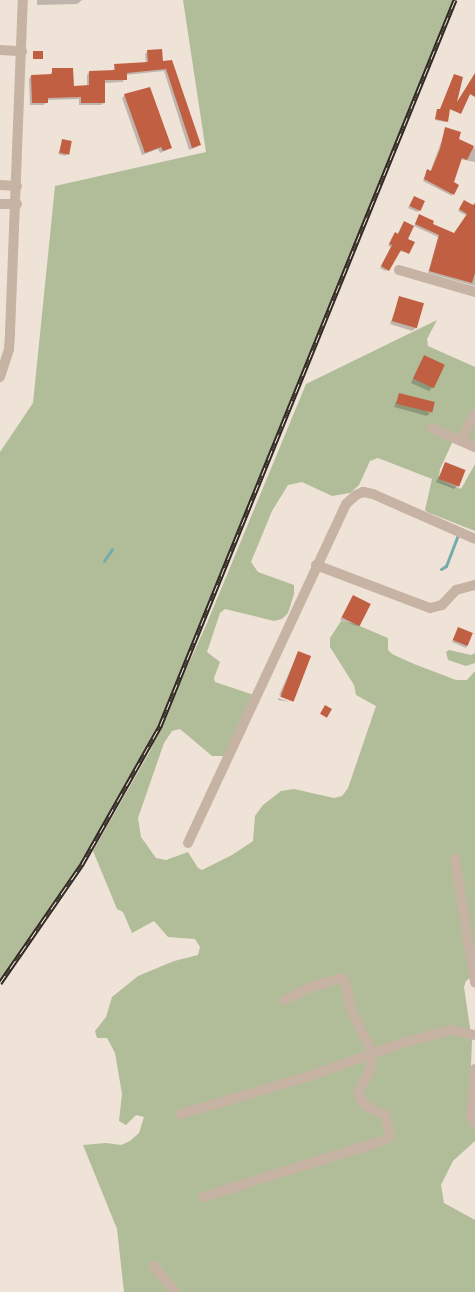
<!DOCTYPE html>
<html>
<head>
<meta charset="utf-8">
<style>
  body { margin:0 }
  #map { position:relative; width:475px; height:1292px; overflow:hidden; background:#efe3d7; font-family:Mulish,sans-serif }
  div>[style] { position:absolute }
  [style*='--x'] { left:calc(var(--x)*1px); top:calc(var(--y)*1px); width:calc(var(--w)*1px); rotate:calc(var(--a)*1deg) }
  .green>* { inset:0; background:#b1bd98 }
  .shadow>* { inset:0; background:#0003 }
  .stream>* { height:3px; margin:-1.5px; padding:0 1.5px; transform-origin:1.5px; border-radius:1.5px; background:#77aaab }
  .building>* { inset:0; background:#c15f43; transform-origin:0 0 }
  .minor>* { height:10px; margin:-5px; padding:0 5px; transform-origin:5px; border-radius:5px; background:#c6b3a4 }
  .rail>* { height:5px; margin-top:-2.5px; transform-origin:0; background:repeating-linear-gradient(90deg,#f7ede2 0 9px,#322925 0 18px); box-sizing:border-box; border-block:2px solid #322925 }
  span { translate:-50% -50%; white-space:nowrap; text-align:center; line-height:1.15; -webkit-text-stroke:5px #f7ede2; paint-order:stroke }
</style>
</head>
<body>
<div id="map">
  <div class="green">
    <div style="clip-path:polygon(183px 0,455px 0,161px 725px,207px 623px,306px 384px,437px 320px,427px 339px,428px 346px,475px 367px,475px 451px,453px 441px,440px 469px,439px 476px,444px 481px,461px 489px,475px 464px,475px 531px,427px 512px,425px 510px,432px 479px,378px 458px,370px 461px,359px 485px,350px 493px,332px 496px,302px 482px,288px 485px,272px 511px,251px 562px,258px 572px,294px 585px,294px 594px,288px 613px,282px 619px,274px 621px,225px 609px,220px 613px,207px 652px,220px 662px,214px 678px,215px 682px,251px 694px,257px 699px,227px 756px,212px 756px,180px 729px,172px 731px,164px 743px,138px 818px,141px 837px,156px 858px,166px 860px,188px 852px,198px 868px,202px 870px,232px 855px,253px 841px,255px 816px,263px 805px,281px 791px,294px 789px,334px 798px,342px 796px,348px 788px,376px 706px,356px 695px,354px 685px,330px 647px,330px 638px,341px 621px,355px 624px,388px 638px,388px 650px,392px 654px,414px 664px,456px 680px,467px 680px,475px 671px,475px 974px,466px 981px,464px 987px,472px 1041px,470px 1092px,475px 1110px,475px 1141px,453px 1161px,441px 1185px,444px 1203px,475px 1220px,475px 1292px,124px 1292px,117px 1229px,83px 1145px,106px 1143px,121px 1145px,130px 1141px,139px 1133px,144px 1117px,136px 1115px,126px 1125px,119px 1121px,122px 1094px,115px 1053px,107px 1038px,97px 1038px,95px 1031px,106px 1017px,112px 997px,138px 976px,174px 961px,198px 955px,200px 947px,195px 939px,168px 937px,154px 921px,132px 933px,123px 912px,117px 909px,93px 851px,150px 751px,159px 729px,82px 864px,0 983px,0 452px,33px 403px,55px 186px,206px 152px)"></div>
    <div style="clip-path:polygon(449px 650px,471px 655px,475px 653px,475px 663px,466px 666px,448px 660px,446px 652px)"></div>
  </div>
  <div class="shadow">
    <div style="clip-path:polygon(37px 0,82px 0,77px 4px,37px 5px)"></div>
    <div style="clip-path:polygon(148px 51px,162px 62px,171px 62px,199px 144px,197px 147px,189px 150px,164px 71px,125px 75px,123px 82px,104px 83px,104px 103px,101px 105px,79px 105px,79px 99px,47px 100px,44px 105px,30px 105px,29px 79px,31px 76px,50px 75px,53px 70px,72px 87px,87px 86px,87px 75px,89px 72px,112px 72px,115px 66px,146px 64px,145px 54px)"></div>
    <div style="clip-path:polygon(475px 75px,475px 86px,460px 113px,448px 109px,445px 122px,435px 120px,438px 110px,454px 107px)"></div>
    <div style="clip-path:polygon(125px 95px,170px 147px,167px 150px,160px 153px,158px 149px,142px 155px,122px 98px)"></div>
    <div style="clip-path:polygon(446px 129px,457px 140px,475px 148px,475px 162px,460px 159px,452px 183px,452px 196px,423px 181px,426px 173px,430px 172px)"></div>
    <div style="clip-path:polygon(63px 140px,67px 154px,65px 156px,58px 154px)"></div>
    <div style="clip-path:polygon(412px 200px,419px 211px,417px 212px,408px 208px)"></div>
    <div style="clip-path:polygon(462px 204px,475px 209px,475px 286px,428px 273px,438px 237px,414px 226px,418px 218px,454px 234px,467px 216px,458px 211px)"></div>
    <div style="clip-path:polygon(404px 222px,408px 253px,398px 251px,386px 271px,380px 268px,391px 247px,388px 246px,393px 236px,397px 235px)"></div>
    <div style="clip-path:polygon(400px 297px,416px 328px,412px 331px,390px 324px)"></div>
    <div style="clip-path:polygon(422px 360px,432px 388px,429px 391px,411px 383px)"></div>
    <div style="clip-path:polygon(399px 395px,430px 413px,427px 416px,394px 407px)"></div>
    <div style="clip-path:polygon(446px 463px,457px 486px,454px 489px,436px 482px)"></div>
    <div style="clip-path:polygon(353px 597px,360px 623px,357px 626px,340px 620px)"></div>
    <div style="clip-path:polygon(458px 629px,467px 646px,466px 648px,452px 642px)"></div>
    <div style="clip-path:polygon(298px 653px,291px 700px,279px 695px)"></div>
    <div style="clip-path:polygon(278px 698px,290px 702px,278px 700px)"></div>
  </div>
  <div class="stream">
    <div style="--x:104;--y:561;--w:14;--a:-56"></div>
    <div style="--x:441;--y:569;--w:6;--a:-31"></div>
    <div style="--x:446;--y:566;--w:34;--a:-69"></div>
  </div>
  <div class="building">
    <div style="clip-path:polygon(162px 49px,163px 61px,172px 60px,201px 145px,192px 148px,166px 69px,127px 73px,127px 80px,105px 80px,105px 103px,81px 103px,81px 97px,48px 98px,48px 103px,32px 103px,31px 75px,52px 74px,52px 68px,73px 68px,74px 86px,89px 85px,89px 71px,115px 70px,114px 64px,148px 62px,147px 50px)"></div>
    <div style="left:33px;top:51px;width:10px;height:8px"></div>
    <div style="clip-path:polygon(475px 73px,475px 97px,470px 94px,461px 114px,450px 109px,448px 122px,435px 119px,437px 109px,440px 109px,454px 74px,463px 77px,457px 102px)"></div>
    <div style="clip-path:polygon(150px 87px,172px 148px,163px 151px,161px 147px,145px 153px,124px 94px)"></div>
    <div style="clip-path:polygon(445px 127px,461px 132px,459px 139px,474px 146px,467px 160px,462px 158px,454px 182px,459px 185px,454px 195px,424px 179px,427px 169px,431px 171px,440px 149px)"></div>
    <div style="left:62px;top:139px;width:10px;height:14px;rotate:11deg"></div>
    <div style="left:414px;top:196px;width:12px;height:11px;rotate:24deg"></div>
    <div style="clip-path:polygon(464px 200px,473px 205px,475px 203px,475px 273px,472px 283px,429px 271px,439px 235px,415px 224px,419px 214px,434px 221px,433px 224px,454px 233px,467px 214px,459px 209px)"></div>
    <div style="clip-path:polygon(404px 221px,414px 226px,408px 239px,415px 242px,409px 254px,401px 250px,389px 271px,381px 266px,392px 245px,389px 244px,395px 232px,398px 234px)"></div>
    <div style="left:399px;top:296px;width:26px;height:26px;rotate:16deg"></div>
    <div style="left:424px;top:355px;width:23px;height:26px;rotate:25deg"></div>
    <div style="left:399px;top:393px;width:37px;height:11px;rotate:14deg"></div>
    <div style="left:445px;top:462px;width:22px;height:18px;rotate:21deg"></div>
    <div style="left:353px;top:595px;width:20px;height:25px;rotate:27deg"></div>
    <div style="left:458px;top:627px;width:16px;height:14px;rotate:22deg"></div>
    <div style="left:298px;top:651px;width:14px;height:49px;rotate:21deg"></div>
    <div style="left:325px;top:705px;width:8px;height:10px;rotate:30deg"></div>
  </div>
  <div class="minor">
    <div style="--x:0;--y:50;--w:22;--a:3"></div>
    <div style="--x:0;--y:185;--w:17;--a:3"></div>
    <div style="--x:0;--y:204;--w:17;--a:0"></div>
    <div style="--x:399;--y:270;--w:79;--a:16.1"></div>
    <div style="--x:0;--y:377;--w:29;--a:-72"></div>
    <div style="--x:9;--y:349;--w:16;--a:-86"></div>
    <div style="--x:10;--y:333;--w:333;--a:-87.8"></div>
    <div style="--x:431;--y:428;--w:48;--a:23.4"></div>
    <div style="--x:461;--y:441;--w:30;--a:-63"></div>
    <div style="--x:316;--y:565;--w:122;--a:20.7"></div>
    <div style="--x:430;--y:608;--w:12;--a:-14"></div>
    <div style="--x:442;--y:605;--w:21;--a:-47"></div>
    <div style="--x:456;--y:590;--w:20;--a:-15"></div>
    <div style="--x:188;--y:843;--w:374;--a:-65"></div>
    <div style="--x:346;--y:504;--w:13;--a:-42"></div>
    <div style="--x:356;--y:495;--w:8;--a:-23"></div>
    <div style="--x:363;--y:492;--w:10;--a:11"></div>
    <div style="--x:373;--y:494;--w:111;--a:23.8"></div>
    <div style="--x:455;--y:859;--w:125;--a:80.8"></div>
    <div style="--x:475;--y:1069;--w:48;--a:94.8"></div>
    <div style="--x:471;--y:1117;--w:8;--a:60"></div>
    <div style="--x:181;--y:1114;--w:131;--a:-16.4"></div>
    <div style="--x:307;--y:1077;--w:98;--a:-19.7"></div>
    <div style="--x:399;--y:1044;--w:54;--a:-15.1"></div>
    <div style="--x:451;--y:1030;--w:25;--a:12"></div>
    <div style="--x:203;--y:1197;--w:191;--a:-17.4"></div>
    <div style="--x:385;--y:1140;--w:6;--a:-39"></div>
    <div style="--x:390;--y:1136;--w:22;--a:-103"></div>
    <div style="--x:385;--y:1115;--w:19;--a:-155"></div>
    <div style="--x:368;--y:1107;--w:11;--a:-135"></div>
    <div style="--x:360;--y:1099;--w:8;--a:-97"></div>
    <div style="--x:359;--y:1091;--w:24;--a:-62"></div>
    <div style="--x:370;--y:1070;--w:17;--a:-83"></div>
    <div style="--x:372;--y:1053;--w:51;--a:-115.6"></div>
    <div style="--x:350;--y:1007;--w:26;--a:-101"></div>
    <div style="--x:345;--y:981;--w:5;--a:-143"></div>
    <div style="--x:341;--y:978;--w:34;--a:163"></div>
    <div style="--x:309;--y:988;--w:27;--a:153"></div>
    <div style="--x:154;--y:1266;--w:33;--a:51"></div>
  </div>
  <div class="rail">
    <div style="--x:0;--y:983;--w:145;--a:-55.4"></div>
    <div style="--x:82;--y:864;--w:159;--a:-60.5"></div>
    <div style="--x:160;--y:726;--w:784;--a:-67.89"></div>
  </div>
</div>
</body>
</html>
